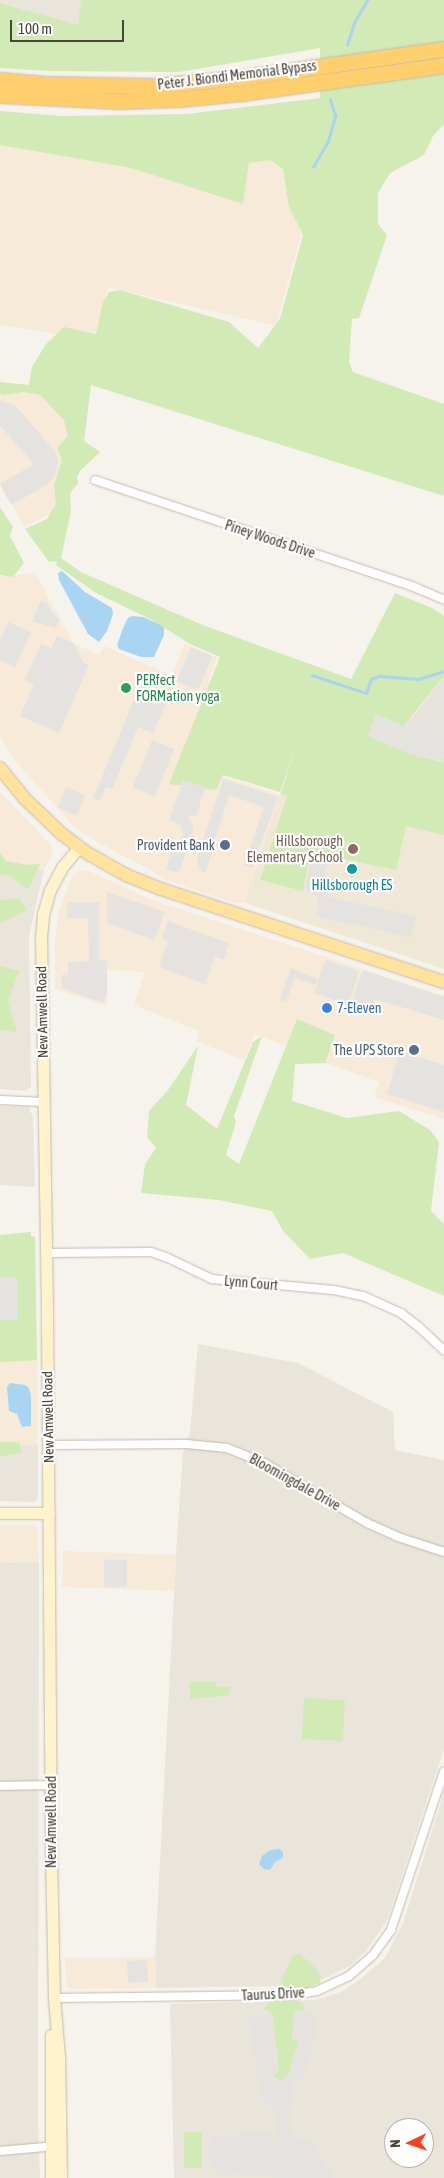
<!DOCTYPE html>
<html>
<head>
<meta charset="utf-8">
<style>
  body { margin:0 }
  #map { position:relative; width:444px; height:2178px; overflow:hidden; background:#f6f3ec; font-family:"Asap Condensed",sans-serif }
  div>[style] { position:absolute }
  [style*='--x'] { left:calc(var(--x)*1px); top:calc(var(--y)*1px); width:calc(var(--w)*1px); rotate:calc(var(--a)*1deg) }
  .residential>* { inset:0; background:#eae5da }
  .commercial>* { inset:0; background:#f7ead8; transform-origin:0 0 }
  .industrial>* { inset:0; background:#e6e2dd }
  .education>* { inset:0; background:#efe8d6 }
  .green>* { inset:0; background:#d2eab5; transform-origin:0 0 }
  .parking>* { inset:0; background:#e5e3e0; transform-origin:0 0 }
  .water>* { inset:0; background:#a9d4f2 }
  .stream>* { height:2.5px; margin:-1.25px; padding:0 1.25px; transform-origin:1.25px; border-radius:1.25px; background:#a9d4f2 }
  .roads { filter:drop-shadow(0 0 1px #c2bbae) drop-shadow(0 0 1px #c2bbae) }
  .street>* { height:8px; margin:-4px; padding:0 4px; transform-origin:4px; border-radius:4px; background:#fff }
  .secondary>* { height:11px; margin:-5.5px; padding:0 5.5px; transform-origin:5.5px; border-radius:5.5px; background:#fff3cd }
  .primary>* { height:12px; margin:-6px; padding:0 6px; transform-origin:6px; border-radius:6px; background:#ffe39c }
  .highway>* { height:15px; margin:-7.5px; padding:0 7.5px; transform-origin:7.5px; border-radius:7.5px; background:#ffcf6e }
  .dots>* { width:14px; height:14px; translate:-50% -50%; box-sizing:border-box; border:2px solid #fff; border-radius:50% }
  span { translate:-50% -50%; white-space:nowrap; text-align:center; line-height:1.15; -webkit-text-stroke:4.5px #fff; paint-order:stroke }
  .street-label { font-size:14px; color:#4b4439 }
  .leisure-label { font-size:14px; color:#27864d }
  .left { translate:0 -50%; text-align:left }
  .education-label { font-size:14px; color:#785e54 }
  .right { translate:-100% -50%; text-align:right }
  .service-label { font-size:14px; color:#4e5e75 }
  .culture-label { font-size:14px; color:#0d838f }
  .shop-label { font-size:14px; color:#366cbe }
  .north { position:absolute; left:384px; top:2118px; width:50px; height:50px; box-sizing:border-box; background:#fff; border:1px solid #b7b4b0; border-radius:50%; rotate:267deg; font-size:14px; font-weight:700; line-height:20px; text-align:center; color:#4b4439 }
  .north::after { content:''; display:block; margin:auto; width:18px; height:22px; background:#fc3f1d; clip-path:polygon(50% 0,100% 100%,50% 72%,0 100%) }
  .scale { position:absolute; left:10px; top:20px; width:114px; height:22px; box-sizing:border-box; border:2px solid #4b4439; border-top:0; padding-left:6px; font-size:15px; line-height:18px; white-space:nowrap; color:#4b4439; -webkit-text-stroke:4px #fff; paint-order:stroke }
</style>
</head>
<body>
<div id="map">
  <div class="residential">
    <div style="clip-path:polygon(0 0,82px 0,78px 26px,0 3px)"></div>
    <div style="clip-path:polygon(0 856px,5px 864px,44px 870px,29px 936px,31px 1087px,25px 1091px,0 1089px)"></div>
    <div style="clip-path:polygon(0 1106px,29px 1107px,33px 1118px,35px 1187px,0 1185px)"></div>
    <div style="clip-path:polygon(198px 1344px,298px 1363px,393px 1412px,395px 1450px,444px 1460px,444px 1749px,387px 1921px,365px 1952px,350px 1966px,314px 1983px,297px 1986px,156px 1988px,155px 1957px,177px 1536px,183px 1454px,190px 1432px)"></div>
    <div style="clip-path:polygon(38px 1444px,38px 1497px,35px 1502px,0 1501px,0 1445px)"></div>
    <div style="clip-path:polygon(39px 1562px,38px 2117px,40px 2178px,0 2178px,0 1563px)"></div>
    <div style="clip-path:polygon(evenodd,444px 1793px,444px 2178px,174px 2178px,170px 2004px,315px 2000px,338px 1993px,358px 1981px,385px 1958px,403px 1923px,444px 1793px,394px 2128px,424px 2128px,424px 2158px,394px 2158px,394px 2128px)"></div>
  </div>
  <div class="commercial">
    <div style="clip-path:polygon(0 145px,131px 168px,243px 203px,249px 163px,286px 157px,301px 235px,276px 326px,108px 287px,96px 332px,62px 335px,0 325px)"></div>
    <div style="clip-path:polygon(0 387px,43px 393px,75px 432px,56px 511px,24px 527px,0 481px)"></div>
    <div style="clip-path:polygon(35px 573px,74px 644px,100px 655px,104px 646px,172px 676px,184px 644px,217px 657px,180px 773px,220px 776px,280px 795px,245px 903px,236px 903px,163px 879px,150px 870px,97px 842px,72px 825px,13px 758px,0 737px,0 577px)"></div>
    <div style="clip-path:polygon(0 792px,51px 845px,52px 854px,44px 870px,5px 864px,0 856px)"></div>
    <div style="clip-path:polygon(87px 870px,150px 899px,444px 996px,444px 1119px,374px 1097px,379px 1082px,325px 1063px,336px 1034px,286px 1046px,255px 1034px,244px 1060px,196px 1041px,199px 1031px,134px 1005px,145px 972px,107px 970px,107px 1006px,55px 989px,55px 943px,59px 910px,72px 877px,79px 871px)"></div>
    <div style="left:0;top:1360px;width:37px;height:85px"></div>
    <div style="clip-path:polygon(0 1525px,33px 1525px,37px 1528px,39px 1562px,0 1563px)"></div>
    <div style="left:176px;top:1555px;width:36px;height:113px;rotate:92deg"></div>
    <div style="clip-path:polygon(155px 1957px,156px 1988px,70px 1989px,66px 1985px,65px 1958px)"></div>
  </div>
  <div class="industrial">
    <div style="clip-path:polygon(444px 677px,444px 754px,442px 761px,409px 754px,368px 736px,376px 714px,405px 726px)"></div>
  </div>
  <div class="education">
    <div style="clip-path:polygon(312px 694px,376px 714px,369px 736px,410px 754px,442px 761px,444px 754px,444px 969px,245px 903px)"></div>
  </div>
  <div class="green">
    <div style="clip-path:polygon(81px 0,444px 0,444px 124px,433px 136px,424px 155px,390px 173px,378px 193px,378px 224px,387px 235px,359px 318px,352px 319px,349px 362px,353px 372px,444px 404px,444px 496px,91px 385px,84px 441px,100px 452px,80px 471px,77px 477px,78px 483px,70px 493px,71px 511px,61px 558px,81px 572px,200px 624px,351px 679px,395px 593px,432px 608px,444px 616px,444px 676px,404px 726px,376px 714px,368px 736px,410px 754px,442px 762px,444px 755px,444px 835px,406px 826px,396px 870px,310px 852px,303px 891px,260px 880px,287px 796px,281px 794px,297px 743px,280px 792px,223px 775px,216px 790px,169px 784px,220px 657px,190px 644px,152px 620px,96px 593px,56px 565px,57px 561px,49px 562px,25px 529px,47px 519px,56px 504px,54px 485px,62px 460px,57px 448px,68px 436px,64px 420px,40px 395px,23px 392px,3px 395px,0 393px,0 382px,29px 385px,32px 367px,46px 344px,64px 327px,96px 334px,103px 302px,109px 292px,120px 290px,229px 322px,258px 348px,280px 319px,303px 235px,289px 207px,283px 169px,271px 160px,249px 163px,243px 204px,131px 168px,0 145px,0 111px,62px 116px,187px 114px,320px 98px,320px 48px,179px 72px,49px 71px,0 68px,0 3px,78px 25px)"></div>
    <div style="clip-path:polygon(0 507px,13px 527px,10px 536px,24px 563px,13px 577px,0 575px)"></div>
    <div style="clip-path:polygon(0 852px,6px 861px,28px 865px,40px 864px,28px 890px,10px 876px,0 874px)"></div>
    <div style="clip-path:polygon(19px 898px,27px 910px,0 923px,0 900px)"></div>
    <div style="clip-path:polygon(0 966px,19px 971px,8px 1001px,17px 1032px,0 1030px)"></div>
    <div style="clip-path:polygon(297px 1019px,335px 1035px,325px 1063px,295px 1064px,292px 1101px,347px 1118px,399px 1111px,430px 1130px,439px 1142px,431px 1211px,444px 1224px,444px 1296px,343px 1253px,310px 1259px,283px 1231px,272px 1211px,219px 1200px,141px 1193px,145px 1164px,156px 1148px,147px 1137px,149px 1111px,168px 1090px,198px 1046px,186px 1105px,217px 1129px,253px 1042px,262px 1036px,234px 1116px,236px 1122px,226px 1155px,239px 1164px)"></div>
    <div style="clip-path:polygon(31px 1232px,31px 1236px,35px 1237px,37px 1360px,0 1362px,0 1235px)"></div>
    <div style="clip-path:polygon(0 1442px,19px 1442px,22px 1452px,0 1457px)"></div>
    <div style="clip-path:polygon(190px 1682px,216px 1682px,217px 1687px,230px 1687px,230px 1695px,190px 1699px)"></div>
    <div style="left:304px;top:1698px;width:41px;height:41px;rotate:3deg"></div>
    <div style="clip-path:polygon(299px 1953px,317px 1970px,321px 1977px,320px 1983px,303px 1989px,282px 1987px,281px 1981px,292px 1957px)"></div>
    <div style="clip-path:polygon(296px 2000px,303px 2004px,304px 2008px,303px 2010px,295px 2011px,292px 2039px,298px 2042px,296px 2050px,288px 2075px,282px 2080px,277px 2079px,273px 2075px,279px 2071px,272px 2013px,263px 2009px,270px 2001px)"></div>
    <div style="left:202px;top:2132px;width:36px;height:18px;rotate:90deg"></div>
  </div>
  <div class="parking">
    <div style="clip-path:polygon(0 400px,16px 406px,56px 453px,58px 463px,54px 478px,47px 485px,11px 505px,0 484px,34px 464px,0 426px)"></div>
    <div style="clip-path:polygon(41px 601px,47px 603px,54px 615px,60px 618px,56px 628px,32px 621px)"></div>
    <div style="clip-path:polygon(8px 622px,31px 632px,15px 667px,0 660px,0 640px)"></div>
    <div style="clip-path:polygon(57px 636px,75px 644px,83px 662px,89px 665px,59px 733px,20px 716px,34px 685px,25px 680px,41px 644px,51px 648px)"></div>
    <div style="left:191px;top:647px;width:23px;height:37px;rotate:23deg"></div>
    <div style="clip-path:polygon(142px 681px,170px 693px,153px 733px,138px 727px,112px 789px,106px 787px,100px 801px,93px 798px)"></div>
    <div style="clip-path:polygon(376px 715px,406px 728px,435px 735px,433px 744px,444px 746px,441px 760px,410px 753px,369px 736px)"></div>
    <div style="left:152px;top:740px;width:24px;height:51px;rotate:22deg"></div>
    <div style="clip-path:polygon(223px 779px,278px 797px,252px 868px,244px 865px,264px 807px,229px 795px,205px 874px,200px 870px,197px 859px)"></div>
    <div style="clip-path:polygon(183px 780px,205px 787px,196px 817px,190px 815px,188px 818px,194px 827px,179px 873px,166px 869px,172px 848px,178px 849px,183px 835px,180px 824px,169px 821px)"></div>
    <div style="left:66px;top:787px;width:21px;height:22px;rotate:23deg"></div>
    <div style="clip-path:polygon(310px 861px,326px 864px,323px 885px,330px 897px,416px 917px,410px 937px,316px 916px,319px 906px,317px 898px,312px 893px,305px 891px)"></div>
    <div style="clip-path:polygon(107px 892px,165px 912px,154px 940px,107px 923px)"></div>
    <div style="clip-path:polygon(67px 902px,99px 902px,99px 960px,107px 960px,107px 992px,103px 1003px,62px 988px,61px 975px,68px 975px,68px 962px,89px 961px,88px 918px,67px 918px)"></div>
    <div style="clip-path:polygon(168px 921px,229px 943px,223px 960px,215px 957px,205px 984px,159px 967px,168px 941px,162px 938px)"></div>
    <div style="left:325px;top:960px;width:36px;height:35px;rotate:18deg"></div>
    <div style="clip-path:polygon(291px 968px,318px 979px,316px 985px,295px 978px,286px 1002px,280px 999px)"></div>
    <div style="clip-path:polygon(363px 970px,444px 997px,444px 1020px,375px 999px,369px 1015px,349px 1008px)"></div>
    <div style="clip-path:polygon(400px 1051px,444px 1065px,444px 1112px,387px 1094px)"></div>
    <div style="left:0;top:1277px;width:17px;height:43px"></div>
    <div style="left:104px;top:1560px;width:23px;height:27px"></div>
    <div style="left:147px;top:1960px;width:22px;height:20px;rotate:87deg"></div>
    <div style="clip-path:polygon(295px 2013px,317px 2013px,313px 2046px,302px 2081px,295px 2080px,290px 2107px,290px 2131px,293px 2136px,304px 2141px,311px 2139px,334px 2178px,272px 2178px,272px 2176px,279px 2175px,278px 2171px,274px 2167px,268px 2177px,243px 2176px,240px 2170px,231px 2171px,227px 2178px,213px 2169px,208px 2160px,208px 2148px,212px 2140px,220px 2132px,225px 2138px,240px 2137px,242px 2131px,270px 2133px,273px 2140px,278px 2137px,273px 2105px,264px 2105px,256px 2071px,249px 2015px,271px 2014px,275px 2059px,278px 2071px,272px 2074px,275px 2080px,282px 2081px,288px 2076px,296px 2054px,299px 2040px,293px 2038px)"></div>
  </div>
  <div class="water">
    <div style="clip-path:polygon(62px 571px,85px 592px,112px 608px,113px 614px,107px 631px,99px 642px,88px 634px,59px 580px,58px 573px)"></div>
    <div style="clip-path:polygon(132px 616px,143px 617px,161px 625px,164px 628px,164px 635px,154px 657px,141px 657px,119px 649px,117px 645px,124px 626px,128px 618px)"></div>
    <div style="clip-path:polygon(10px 1383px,25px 1385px,29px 1388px,31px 1396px,31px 1426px,22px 1427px,17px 1414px,9px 1411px,7px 1387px)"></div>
    <div style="clip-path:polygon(279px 1849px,283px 1852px,283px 1858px,275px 1862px,270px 1870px,264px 1869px,259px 1864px,262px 1856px,270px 1850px)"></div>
  </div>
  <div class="stream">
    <div style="--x:347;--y:45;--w:25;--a:-72"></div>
    <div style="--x:355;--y:21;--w:24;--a:-60"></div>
    <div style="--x:313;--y:167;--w:30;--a:-60"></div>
    <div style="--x:328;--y:141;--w:26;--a:-74"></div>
    <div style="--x:335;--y:116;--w:17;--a:-107"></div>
    <div style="--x:312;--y:675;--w:57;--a:18.4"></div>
    <div style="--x:366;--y:693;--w:15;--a:-70"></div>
    <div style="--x:371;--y:679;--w:9;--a:-21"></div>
    <div style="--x:379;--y:676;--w:40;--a:4.3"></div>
    <div style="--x:419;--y:679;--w:26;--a:-18"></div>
  </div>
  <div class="roads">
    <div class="street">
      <div style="--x:95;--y:480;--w:336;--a:18.5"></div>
      <div style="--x:414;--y:587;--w:33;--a:23"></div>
      <div style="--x:0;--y:1100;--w:44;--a:2.6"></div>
      <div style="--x:46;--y:1253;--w:105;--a:-0.5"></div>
      <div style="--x:151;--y:1252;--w:18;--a:19"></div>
      <div style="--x:168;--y:1258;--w:49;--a:25.5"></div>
      <div style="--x:212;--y:1279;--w:122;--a:5.2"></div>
      <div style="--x:334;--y:1290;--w:30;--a:12"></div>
      <div style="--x:363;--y:1296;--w:42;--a:24.1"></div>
      <div style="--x:401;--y:1313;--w:24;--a:38"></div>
      <div style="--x:420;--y:1328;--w:33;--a:43"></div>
      <div style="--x:48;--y:1445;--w:139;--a:-0.4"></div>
      <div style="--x:187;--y:1444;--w:40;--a:5.7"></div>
      <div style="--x:227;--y:1448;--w:40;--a:22"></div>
      <div style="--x:264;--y:1463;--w:119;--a:30.2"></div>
      <div style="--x:367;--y:1523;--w:34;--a:24"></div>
      <div style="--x:398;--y:1537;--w:48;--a:18.1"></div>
      <div style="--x:0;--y:1786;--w:51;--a:-1.1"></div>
      <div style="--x:54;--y:1998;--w:238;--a:-0.7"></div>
      <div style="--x:292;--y:1995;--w:25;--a:-9"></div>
      <div style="--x:317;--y:1991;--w:35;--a:-25"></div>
      <div style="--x:349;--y:1976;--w:32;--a:-41"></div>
      <div style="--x:373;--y:1955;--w:31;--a:-54"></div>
      <div style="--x:391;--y:1930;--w:167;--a:-71.5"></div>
      <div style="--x:0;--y:2151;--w:56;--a:-5.1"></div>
    </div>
    <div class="secondary">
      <div style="--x:0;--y:1513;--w:49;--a:0"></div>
      <div style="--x:51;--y:2178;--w:143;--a:-90"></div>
      <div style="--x:61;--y:2178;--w:121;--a:-90.9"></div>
      <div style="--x:59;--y:2057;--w:59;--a:-94.8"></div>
      <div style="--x:54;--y:1998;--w:139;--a:-91.2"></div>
      <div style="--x:51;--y:1859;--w:548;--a:-90.42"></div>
      <div style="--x:47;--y:1311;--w:373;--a:-90.9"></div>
      <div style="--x:41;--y:938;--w:24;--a:-85"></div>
      <div style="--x:43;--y:914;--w:25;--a:-74"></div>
      <div style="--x:50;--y:890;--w:27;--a:-62"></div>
      <div style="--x:63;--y:866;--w:25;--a:-50"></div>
    </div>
    <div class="primary">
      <div style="--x:0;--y:768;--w:38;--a:51"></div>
      <div style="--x:24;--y:798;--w:52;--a:43.5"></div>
      <div style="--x:62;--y:834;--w:34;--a:37"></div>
      <div style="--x:89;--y:854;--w:43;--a:29.6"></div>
      <div style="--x:126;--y:875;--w:38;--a:22"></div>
      <div style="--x:161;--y:889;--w:298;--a:18.2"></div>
    </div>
    <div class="highway">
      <div style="--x:0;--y:80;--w:46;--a:5"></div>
      <div style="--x:46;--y:84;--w:108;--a:1.1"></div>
      <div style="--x:154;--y:86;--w:85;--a:-5.4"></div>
      <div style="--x:239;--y:78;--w:207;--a:-8.1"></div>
      <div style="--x:0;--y:95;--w:119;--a:2.9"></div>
      <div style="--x:119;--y:101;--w:61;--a:-1.9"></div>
      <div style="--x:180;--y:99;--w:62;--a:-5.5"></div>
      <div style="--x:242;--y:93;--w:204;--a:-7.9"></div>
    </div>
  </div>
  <div class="dots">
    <div style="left:126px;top:688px;background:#2e9e5b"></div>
    <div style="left:225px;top:845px;background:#5c6f8a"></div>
    <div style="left:353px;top:849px;background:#8d6e63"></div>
    <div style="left:352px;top:869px;background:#0f9aa8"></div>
    <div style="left:327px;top:1008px;background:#3f7fe0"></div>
    <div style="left:414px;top:1050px;background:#5c6f8a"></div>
  </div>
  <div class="street-label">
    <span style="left:237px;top:75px;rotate:-7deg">Peter J. Biondi Memorial Bypass</span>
    <span style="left:270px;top:539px;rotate:18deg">Piney Woods Drive</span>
    <span style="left:42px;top:1012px;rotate:-91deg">New Amwell Road</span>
    <span style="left:251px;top:1283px;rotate:5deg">Lynn Court</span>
    <span style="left:48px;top:1417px;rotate:-91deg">New Amwell Road</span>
    <span style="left:295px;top:1482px;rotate:29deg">Bloomingdale Drive</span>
    <span style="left:51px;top:1822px;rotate:-90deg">New Amwell Road</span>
    <span style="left:273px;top:1994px;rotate:-3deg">Taurus Drive</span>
  </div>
  <div class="leisure-label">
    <span class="left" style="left:136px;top:688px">PERfect<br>FORMation yoga</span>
  </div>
  <div class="education-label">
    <span class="right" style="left:343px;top:849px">Hillsborough<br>Elementary School</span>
  </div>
  <div class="service-label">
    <span class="right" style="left:215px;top:845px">Provident Bank</span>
    <span class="right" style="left:404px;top:1050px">The UPS Store</span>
  </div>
  <div class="culture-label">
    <span style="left:352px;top:885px">Hillsborough ES</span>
  </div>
  <div class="shop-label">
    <span class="left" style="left:337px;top:1008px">7-Eleven</span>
  </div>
  <div class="north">N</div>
  <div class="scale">100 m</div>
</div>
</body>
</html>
